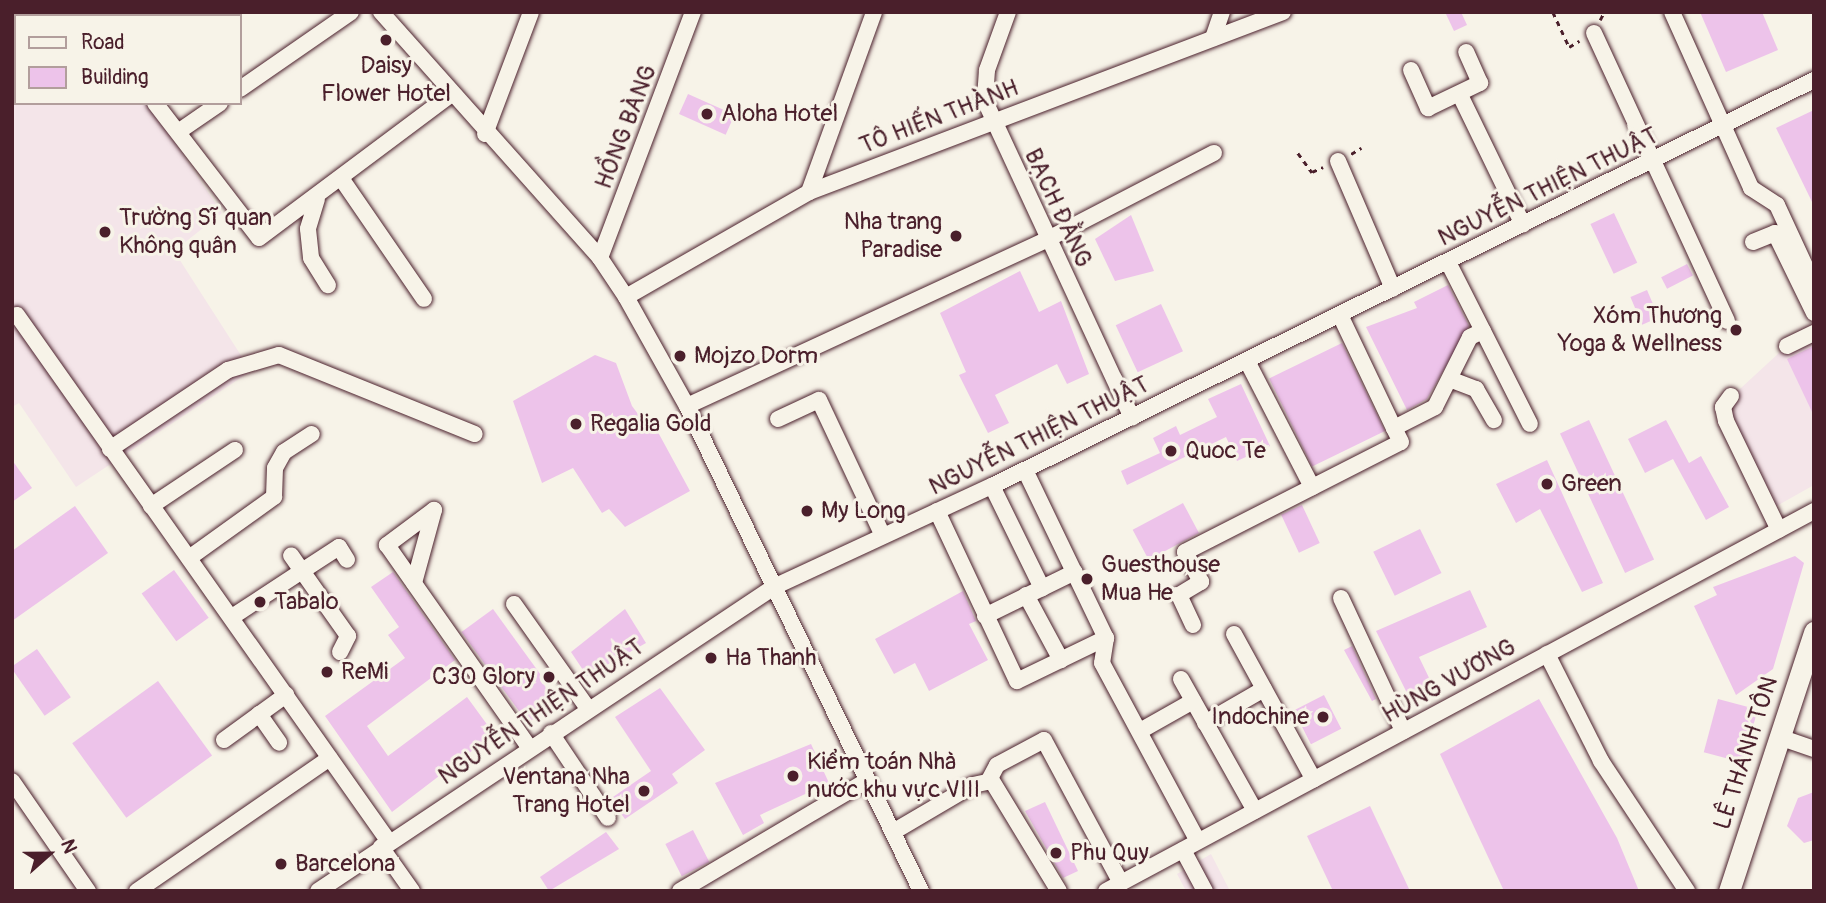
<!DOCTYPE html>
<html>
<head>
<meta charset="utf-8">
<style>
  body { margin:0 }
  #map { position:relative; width:1826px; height:903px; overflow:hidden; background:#f7f3e8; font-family:Pangolin,sans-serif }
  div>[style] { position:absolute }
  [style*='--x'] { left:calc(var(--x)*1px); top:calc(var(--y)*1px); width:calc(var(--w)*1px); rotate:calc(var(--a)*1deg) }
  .built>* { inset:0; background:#f4e5e9 }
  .building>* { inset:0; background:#edc3ea; transform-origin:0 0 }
  .path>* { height:2.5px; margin-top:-1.25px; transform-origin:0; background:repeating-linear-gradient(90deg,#4a1f2b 0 5px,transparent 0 10px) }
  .roads { filter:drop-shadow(0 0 2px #4a1f2b) drop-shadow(0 0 2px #4a1f2b) }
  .minor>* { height:16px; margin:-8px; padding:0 8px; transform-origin:8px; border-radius:8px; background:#f7f3e8 }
  .major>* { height:21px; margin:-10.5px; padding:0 10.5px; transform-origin:10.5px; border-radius:10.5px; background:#f7f3e8 }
  .dots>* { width:19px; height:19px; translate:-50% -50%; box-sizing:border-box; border:4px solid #f7f3e8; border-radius:50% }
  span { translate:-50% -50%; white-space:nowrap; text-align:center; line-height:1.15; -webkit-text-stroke:6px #f7f3e8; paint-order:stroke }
  .poi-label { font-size:24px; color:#4a1f2b }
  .left { translate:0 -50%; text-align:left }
  .right { translate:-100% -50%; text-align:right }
  .street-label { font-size:24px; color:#4a1f2b }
  .frame { position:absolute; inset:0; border:14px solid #4a1f2b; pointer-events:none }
  .legend { position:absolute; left:14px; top:14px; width:228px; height:91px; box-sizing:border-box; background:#f7f3e8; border:2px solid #b29e9c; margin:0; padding:9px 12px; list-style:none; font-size:21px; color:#4a1f2b }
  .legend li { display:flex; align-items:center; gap:14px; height:35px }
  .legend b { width:35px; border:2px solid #b29e9c }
  .north { position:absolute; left:14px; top:819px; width:70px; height:70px; -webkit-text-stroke:5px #f7f3e8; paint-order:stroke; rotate:69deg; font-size:19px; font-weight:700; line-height:28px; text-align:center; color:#4a1f2b }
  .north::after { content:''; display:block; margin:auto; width:24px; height:32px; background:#4a1f2b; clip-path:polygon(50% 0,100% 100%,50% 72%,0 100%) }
</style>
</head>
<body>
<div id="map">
  <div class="built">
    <div style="clip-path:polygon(12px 12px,89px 16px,16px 16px,16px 103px,148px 103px,222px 213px,174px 251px,251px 371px,76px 487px,19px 403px,12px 407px)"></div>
    <div style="clip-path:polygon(1814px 334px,1814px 485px,1773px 508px,1716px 411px,1780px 352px)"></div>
    <div style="clip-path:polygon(1211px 854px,1230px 891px,1186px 891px,1177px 874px)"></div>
  </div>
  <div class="building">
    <div style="clip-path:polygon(1445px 12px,1461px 12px,1467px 25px,1454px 31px)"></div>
    <div style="clip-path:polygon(1700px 12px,1762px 12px,1778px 50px,1726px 72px)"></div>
    <div style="left:688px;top:94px;width:51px;height:22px;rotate:24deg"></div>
    <div style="clip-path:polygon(1814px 110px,1814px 206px,1776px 128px)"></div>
    <div style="left:1614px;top:213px;width:55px;height:26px;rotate:65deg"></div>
    <div style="clip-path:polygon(1131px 215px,1154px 271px,1115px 281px,1095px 239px)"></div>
    <div style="left:1687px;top:264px;width:13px;height:29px;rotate:63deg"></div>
    <div style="clip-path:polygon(1020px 271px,1039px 312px,1061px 301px,1089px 374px,1067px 384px,1057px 364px,995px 395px,1009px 423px,988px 433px,959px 375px,966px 372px,940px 313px)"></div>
    <div style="clip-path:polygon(1448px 285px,1469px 326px,1427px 399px,1407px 410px,1366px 327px,1417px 308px,1414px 302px)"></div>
    <div style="left:1647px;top:290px;width:30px;height:18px;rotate:67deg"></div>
    <div style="left:1161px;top:304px;width:52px;height:50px;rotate:65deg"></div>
    <div style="left:1342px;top:343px;width:98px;height:81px;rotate:64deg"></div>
    <div style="clip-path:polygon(1814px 346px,1814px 416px,1787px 359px)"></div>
    <div style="clip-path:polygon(595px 355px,616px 363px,632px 406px,647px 426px,653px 423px,690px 491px,625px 527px,609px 509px,602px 513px,573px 468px,542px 483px,513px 401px)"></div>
    <div style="clip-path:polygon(1241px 384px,1270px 446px,1237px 461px,1226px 437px,1127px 485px,1121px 471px,1160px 453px,1153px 438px,1176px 426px,1180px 435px,1217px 417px,1208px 399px)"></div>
    <div style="left:1589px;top:420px;width:154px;height:32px;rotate:65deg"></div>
    <div style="clip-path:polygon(1666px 420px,1689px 463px,1701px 456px,1729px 507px,1706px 520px,1673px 459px,1645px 473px,1628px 439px)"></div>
    <div style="clip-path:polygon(12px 460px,32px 488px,12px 502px)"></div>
    <div style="clip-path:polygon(1547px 460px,1603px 583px,1582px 592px,1540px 509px,1516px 523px,1496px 484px)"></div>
    <div style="left:1183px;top:503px;width:34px;height:57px;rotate:62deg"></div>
    <div style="left:1302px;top:505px;width:42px;height:23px;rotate:65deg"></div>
    <div style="clip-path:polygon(75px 506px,108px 553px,12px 621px,12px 551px)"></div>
    <div style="left:1420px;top:529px;width:49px;height:52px;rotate:64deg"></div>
    <div style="clip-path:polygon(1795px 556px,1804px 563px,1773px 669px,1736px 695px,1694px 606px,1717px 595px,1713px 587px)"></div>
    <div style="left:174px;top:570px;width:59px;height:40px;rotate:54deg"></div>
    <div style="clip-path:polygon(393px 572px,455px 660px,367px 726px,388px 756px,467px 697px,494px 734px,392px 812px,325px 716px,405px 658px,388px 635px,399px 627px,371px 587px)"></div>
    <div style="clip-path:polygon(1470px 590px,1487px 627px,1419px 657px,1432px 684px,1408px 695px,1376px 631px)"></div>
    <div style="clip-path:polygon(963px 591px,976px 621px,969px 624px,988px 660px,929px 691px,915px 663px,894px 674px,875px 639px)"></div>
    <div style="left:493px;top:609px;width:113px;height:39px;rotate:54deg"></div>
    <div style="clip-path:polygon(625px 609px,646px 643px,587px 676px,571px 652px)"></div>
    <div style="clip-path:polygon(1352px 646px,1376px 699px,1372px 701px,1344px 650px)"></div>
    <div style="left:37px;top:649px;width:59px;height:32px;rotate:55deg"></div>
    <div style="left:158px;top:681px;width:92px;height:106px;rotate:54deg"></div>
    <div style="clip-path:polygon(660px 688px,705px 750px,672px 774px,678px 783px,625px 819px,610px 799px,651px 771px,615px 717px)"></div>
    <div style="left:1324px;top:695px;width:38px;height:34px;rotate:63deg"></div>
    <div style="clip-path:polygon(1539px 699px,1617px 838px,1639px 891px,1504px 891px,1440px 754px)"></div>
    <div style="left:1718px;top:699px;width:41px;height:55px;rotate:15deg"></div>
    <div style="clip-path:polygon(811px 744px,829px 783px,760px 815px,764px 823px,743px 835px,715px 783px)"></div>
    <div style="clip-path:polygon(1814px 792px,1814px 840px,1804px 843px,1787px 826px,1798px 798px)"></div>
    <div style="clip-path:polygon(1045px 802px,1078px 871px,1063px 878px,1025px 811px)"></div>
    <div style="clip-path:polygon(1370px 806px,1410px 891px,1333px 891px,1307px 836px)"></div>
    <div style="left:693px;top:830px;width:36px;height:31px;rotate:63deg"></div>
    <div style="clip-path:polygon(606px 832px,619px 849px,549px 891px,540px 877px)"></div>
  </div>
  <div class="path">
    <div style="--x:1553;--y:12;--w:38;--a:65"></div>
    <div style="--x:1569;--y:47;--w:12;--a:-31"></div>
    <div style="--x:1600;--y:20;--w:9;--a:-63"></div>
    <div style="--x:1298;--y:153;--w:24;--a:54"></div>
    <div style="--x:1312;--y:172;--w:12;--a:-24"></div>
    <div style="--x:1351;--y:154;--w:12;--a:-31"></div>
  </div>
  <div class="roads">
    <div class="minor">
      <div style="--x:381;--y:12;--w:329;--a:48.3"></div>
      <div style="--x:600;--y:258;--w:47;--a:56.3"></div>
      <div style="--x:626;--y:297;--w:125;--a:60.8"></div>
      <div style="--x:687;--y:406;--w:538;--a:64.24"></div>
      <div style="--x:1008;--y:12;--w:62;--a:109.9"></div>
      <div style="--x:987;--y:70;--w:31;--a:94"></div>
      <div style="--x:985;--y:101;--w:349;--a:65.1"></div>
      <div style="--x:1672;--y:12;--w:193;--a:65.8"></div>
      <div style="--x:1751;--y:188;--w:31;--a:33"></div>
      <div style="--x:1777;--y:205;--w:88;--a:65.2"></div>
      <div style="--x:171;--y:16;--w:7;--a:-34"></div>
      <div style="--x:1594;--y:33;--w:317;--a:65.2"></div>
      <div style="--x:1213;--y:38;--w:28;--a:-71"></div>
      <div style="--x:1411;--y:70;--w:42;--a:65.9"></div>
      <div style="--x:1428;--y:108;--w:58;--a:-25.7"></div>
      <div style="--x:1480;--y:83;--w:34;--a:-114"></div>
      <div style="--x:240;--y:89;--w:135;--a:-34.7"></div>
      <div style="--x:1460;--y:95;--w:144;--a:64.1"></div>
      <div style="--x:155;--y:103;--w:170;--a:52.4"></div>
      <div style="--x:259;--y:238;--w:239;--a:-36.8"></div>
      <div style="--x:178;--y:132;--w:51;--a:-34.6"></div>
      <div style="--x:485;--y:134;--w:130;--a:-69.3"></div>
      <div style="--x:1338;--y:161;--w:139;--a:66.7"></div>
      <div style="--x:343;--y:181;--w:143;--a:55.5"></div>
      <div style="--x:809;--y:192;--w:191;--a:-70.1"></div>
      <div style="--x:317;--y:199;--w:31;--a:107"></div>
      <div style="--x:308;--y:229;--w:29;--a:84"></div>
      <div style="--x:311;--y:258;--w:32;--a:58"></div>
      <div style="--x:1753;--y:242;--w:24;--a:-22"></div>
      <div style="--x:1775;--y:233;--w:89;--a:64"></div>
      <div style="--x:600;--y:258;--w:263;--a:-69.3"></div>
      <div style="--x:626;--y:297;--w:211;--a:-29.8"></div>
      <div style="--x:809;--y:192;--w:507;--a:-20.79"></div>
      <div style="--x:17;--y:315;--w:645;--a:54.78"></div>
      <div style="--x:1340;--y:315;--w:125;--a:64.5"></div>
      <div style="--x:1394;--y:428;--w:46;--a:-27.1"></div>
      <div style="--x:1435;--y:407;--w:78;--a:-63.4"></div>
      <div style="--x:1470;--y:337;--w:14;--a:-25"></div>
      <div style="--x:1483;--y:331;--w:77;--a:-116.9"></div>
      <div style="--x:1483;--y:331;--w:104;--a:63.2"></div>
      <div style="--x:1787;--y:346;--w:30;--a:-26"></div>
      <div style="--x:1247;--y:361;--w:142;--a:62.7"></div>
      <div style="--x:1452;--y:380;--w:26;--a:21"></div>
      <div style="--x:1476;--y:389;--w:36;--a:60"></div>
      <div style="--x:1731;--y:396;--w:14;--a:126"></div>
      <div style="--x:1723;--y:407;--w:14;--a:78"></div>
      <div style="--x:1726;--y:421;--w:121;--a:64.1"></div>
      <div style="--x:687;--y:406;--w:398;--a:-24.8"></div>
      <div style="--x:1048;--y:239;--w:187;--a:-27.4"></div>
      <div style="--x:778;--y:419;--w:45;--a:-24.9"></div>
      <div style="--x:819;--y:400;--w:150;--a:64.8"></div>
      <div style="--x:110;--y:449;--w:142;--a:-33.8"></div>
      <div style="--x:228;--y:370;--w:53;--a:-16.4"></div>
      <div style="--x:279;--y:355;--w:211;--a:22"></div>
      <div style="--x:1025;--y:470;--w:187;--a:64.3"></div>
      <div style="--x:1106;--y:638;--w:25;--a:99"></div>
      <div style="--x:1102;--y:663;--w:202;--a:61.7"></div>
      <div style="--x:992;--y:486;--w:114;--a:63.9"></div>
      <div style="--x:151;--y:506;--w:101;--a:-33.7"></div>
      <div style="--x:937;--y:511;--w:188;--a:64.8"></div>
      <div style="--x:1017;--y:681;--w:99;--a:-25.8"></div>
      <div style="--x:189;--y:558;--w:105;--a:-35.7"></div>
      <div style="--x:274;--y:497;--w:29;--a:-88"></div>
      <div style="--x:275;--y:468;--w:18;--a:-61"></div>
      <div style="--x:284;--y:452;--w:33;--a:-33"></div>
      <div style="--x:414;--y:583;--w:76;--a:-74.7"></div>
      <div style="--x:434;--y:510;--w:59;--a:143.3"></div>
      <div style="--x:387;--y:545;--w:247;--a:54.9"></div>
      <div style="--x:1026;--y:595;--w:74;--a:61.7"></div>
      <div style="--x:1341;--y:598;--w:147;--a:65"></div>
      <div style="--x:514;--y:604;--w:126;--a:54.7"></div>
      <div style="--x:985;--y:616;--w:100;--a:-26.1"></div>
      <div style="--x:232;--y:617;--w:84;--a:-33.3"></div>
      <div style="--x:302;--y:571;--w:19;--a:-125"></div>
      <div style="--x:1193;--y:625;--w:33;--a:-115"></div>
      <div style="--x:1179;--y:595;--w:26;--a:-31"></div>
      <div style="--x:1201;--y:582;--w:34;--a:-118"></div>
      <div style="--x:1185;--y:552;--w:242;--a:-27"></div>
      <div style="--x:1401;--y:442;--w:16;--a:-117"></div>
      <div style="--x:1234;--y:634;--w:166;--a:61.3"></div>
      <div style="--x:340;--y:652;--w:18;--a:-63"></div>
      <div style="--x:348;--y:636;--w:80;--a:-125.3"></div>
      <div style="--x:302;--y:571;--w:44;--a:-33"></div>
      <div style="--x:339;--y:547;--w:15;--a:58"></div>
      <div style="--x:1547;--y:654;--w:120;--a:63.2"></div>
      <div style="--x:1601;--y:761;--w:156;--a:56.5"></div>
      <div style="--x:1181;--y:679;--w:151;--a:60.7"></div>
      <div style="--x:259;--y:714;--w:35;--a:55"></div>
      <div style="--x:1205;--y:723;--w:68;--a:-30"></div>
      <div style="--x:1140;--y:731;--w:61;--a:-29.5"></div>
      <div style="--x:551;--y:733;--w:102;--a:56.2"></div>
      <div style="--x:1779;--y:737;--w:37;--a:19"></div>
      <div style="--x:224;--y:740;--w:77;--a:-36"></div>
      <div style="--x:12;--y:781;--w:134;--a:55.4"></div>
      <div style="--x:988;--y:782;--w:19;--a:-62"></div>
      <div style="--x:997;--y:765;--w:53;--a:-28"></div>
      <div style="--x:1044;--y:740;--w:162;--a:61.7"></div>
      <div style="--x:893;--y:832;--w:93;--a:-30.4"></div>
      <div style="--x:973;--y:785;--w:19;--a:-12"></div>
      <div style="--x:992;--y:781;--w:129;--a:58.7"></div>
      <div style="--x:381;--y:847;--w:54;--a:54.8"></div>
      <div style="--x:1183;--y:850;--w:47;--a:61.8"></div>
      <div style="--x:137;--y:891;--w:234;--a:-34.6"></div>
      <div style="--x:318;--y:891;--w:548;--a:-33.69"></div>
      <div style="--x:774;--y:587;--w:240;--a:-24.9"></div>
      <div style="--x:992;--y:486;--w:917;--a:-26.29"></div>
      <div style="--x:680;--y:891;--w:218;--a:-30.6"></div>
      <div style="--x:1106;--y:891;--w:804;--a:-28.22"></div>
    </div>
    <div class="major">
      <div style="--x:1729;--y:891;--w:273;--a:-71.8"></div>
    </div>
  </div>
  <div class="dots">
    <div style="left:386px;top:40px;background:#4a1f2b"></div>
    <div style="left:707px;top:114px;background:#4a1f2b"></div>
    <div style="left:105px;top:232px;background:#4a1f2b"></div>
    <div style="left:956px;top:236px;background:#4a1f2b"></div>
    <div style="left:1736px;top:330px;background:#4a1f2b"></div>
    <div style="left:680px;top:356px;background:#4a1f2b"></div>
    <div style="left:576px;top:424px;background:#4a1f2b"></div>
    <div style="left:1171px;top:451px;background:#4a1f2b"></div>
    <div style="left:1547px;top:484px;background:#4a1f2b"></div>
    <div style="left:807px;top:511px;background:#4a1f2b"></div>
    <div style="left:1087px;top:579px;background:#4a1f2b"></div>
    <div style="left:260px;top:602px;background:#4a1f2b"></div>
    <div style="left:711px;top:658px;background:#4a1f2b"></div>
    <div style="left:327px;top:672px;background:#4a1f2b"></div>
    <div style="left:549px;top:677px;background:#4a1f2b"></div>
    <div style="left:1323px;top:717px;background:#4a1f2b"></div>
    <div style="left:793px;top:776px;background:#4a1f2b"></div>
    <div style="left:644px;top:791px;background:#4a1f2b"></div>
    <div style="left:1056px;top:853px;background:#4a1f2b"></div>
    <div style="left:281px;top:864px;background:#4a1f2b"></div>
  </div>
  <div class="poi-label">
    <span style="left:386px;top:80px">Daisy<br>Flower Hotel</span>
    <span class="left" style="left:721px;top:114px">Aloha Hotel</span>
    <span class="left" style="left:119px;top:232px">Trường Sĩ quan<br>Không quân</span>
    <span class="right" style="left:942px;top:236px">Nha trang<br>Paradise</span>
    <span class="right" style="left:1722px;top:330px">Xóm Thương<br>Yoga &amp; Wellness</span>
    <span class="left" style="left:694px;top:356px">Mojzo Dorm</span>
    <span class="left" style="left:590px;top:424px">Regalia Gold</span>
    <span class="left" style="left:1185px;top:451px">Quoc Te</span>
    <span class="left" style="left:1561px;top:484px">Green</span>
    <span class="left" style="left:821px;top:511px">My Long</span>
    <span class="left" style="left:1101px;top:579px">Guesthouse<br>Mua He</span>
    <span class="left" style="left:274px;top:602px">Tabalo</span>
    <span class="left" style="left:725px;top:658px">Ha Thanh</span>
    <span class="left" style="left:341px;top:672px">ReMi</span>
    <span class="right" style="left:535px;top:677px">C30 Glory</span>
    <span class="right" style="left:1309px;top:717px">Indochine</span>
    <span class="left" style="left:807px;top:776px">Kiểm toán Nhà<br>nước khu vực VIII</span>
    <span class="right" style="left:630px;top:791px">Ventana Nha<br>Trang Hotel</span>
    <span class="left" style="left:1070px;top:853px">Phu Quy</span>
    <span class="left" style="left:295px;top:864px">Barcelona</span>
  </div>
  <div class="street-label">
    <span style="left:939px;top:117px;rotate:-21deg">TÔ HIẾN THÀNH</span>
    <span style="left:626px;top:127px;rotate:-69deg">HỒNG BÀNG</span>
    <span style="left:1548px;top:187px;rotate:-26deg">NGUYỄN THIỆN THUẬT</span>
    <span style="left:1058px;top:208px;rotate:65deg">BẠCH ĐẰNG</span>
    <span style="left:1039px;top:436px;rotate:-26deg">NGUYỄN THIỆN THUẬT</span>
    <span style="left:1449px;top:681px;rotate:-29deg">HÙNG VƯƠNG</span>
    <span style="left:541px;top:712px;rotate:-34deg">NGUYỄN THIỆN THUẬT</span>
    <span style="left:1746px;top:753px;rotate:-72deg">LÊ THÁNH TÔN</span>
  </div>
  <div class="frame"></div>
  <ul class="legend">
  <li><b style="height:9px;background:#f7f3e8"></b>Road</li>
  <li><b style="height:19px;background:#edc3ea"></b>Building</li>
  </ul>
  <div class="north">N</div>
</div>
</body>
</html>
